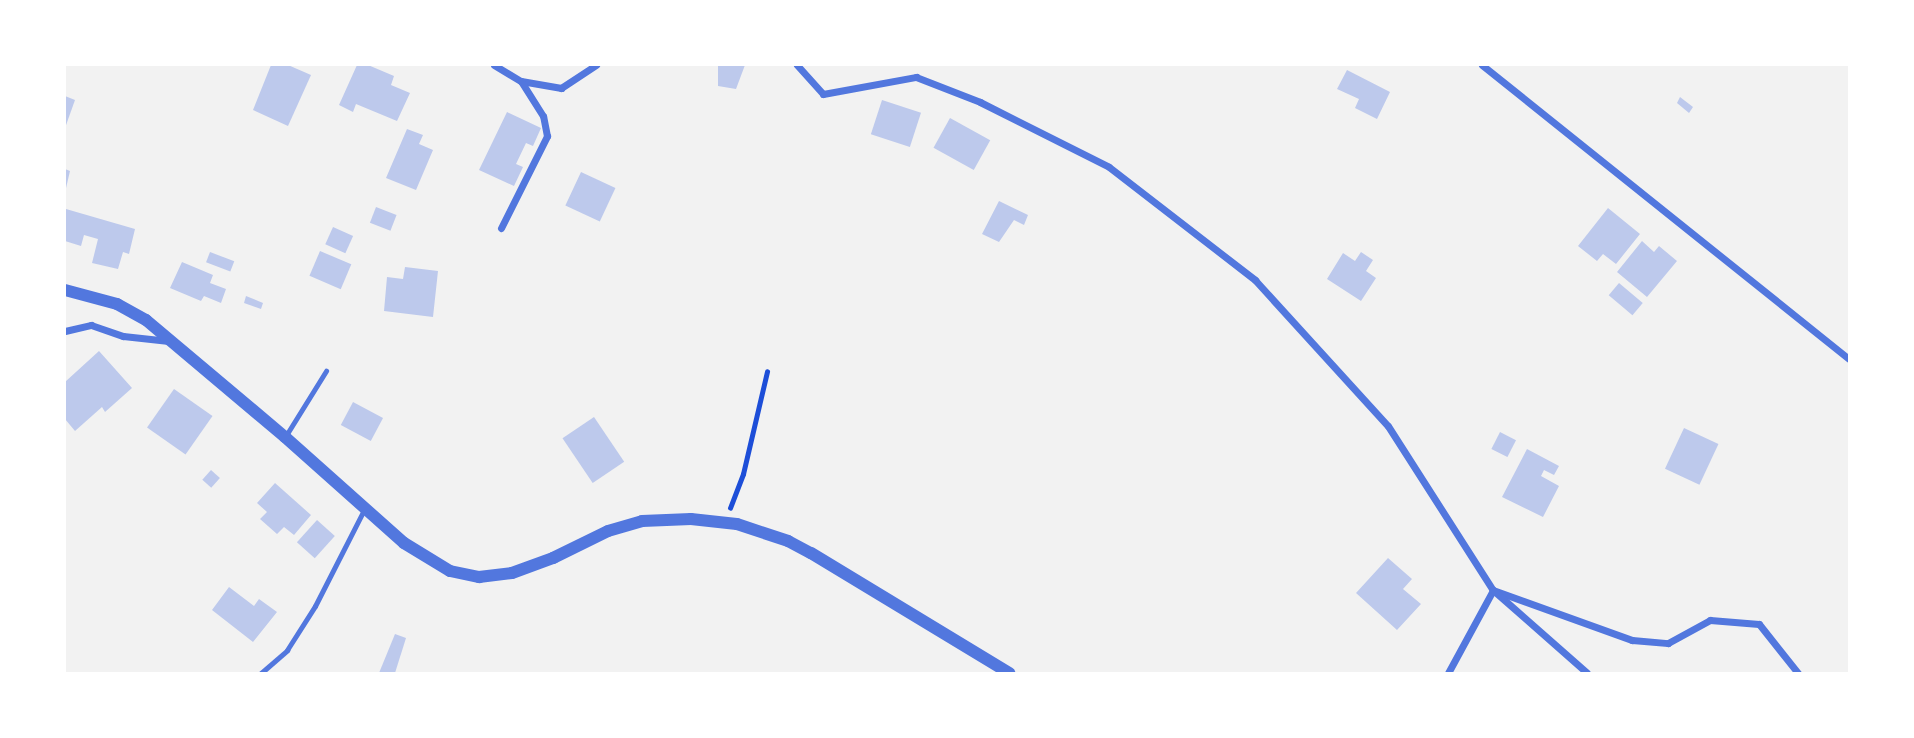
<!DOCTYPE html>
<html>
<head>
<meta charset="utf-8">
<style>
  body { margin:0 }
  #map { position:relative; width:1914px; height:738px; overflow:hidden; background:#f2f2f2; font-family:"Sofia Sans Condensed",sans-serif }
  div>[style] { position:absolute }
  [style*='--x'] { left:calc(var(--x)*1px); top:calc(var(--y)*1px); width:calc(var(--w)*1px); rotate:calc(var(--a)*1deg) }
  .building>* { inset:0; background:#bdc9ec; transform-origin:0 0 }
  .path>* { height:4.5px; margin:-2.25px; padding:0 2.25px; transform-origin:2.25px; border-radius:2.25px; background:#1d4ed8 }
  .service>* { height:5px; margin:-2.5px; padding:0 2.5px; transform-origin:2.5px; border-radius:2.5px; background:#5277de }
  .minor>* { height:7px; margin:-3.5px; padding:0 3.5px; transform-origin:3.5px; border-radius:3.5px; background:#5277de }
  .tertiary>* { height:12px; margin:-6px; padding:0 6px; transform-origin:6px; border-radius:6px; background:#5277de }
  span { translate:-50% -50%; white-space:nowrap; text-align:center; line-height:1.15; -webkit-text-stroke:7px #fff; paint-order:stroke }
  .frame { position:absolute; inset:0; border:66px solid #fff; pointer-events:none }
</style>
</head>
<body>
<div id="map">
  <div class="building">
    <div style="clip-path:polygon(271px 65px,288px 65px,311px 75px,288px 126px,253px 110px)"></div>
    <div style="clip-path:polygon(357px 65px,368px 65px,394px 76px,391px 85px,410px 93px,397px 121px,356px 104px,353px 112px,339px 105px)"></div>
    <div style="clip-path:polygon(718px 65px,745px 65px,736px 89px,718px 86px)"></div>
    <div style="clip-path:polygon(1347px 70px,1390px 92px,1377px 119px,1355px 108px,1359px 99px,1337px 89px)"></div>
    <div style="clip-path:polygon(65px 96px,75px 100px,65px 128px)"></div>
    <div style="clip-path:polygon(1680px 97px,1693px 107px,1689px 113px,1677px 103px)"></div>
    <div style="left:882px;top:100px;width:41px;height:36px;rotate:18deg"></div>
    <div style="clip-path:polygon(507px 112px,541px 128px,533px 146px,526px 143px,516px 164px,523px 167px,514px 186px,479px 170px)"></div>
    <div style="left:950px;top:118px;width:46px;height:34px;rotate:29deg"></div>
    <div style="clip-path:polygon(407px 129px,423px 135px,419px 144px,433px 150px,416px 190px,386px 178px)"></div>
    <div style="clip-path:polygon(65px 169px,70px 171px,66px 188px,65px 188px)"></div>
    <div style="left:581px;top:172px;width:38px;height:37px;rotate:25deg"></div>
    <div style="clip-path:polygon(999px 201px,1028px 215px,1024px 225px,1014px 220px,999px 242px,982px 234px)"></div>
    <div style="left:376px;top:207px;width:22px;height:17px;rotate:21deg"></div>
    <div style="clip-path:polygon(1608px 208px,1640px 234px,1616px 264px,1603px 254px,1597px 261px,1578px 246px)"></div>
    <div style="clip-path:polygon(66px 209px,135px 229px,129px 254px,123px 252px,118px 269px,92px 263px,98px 239px,84px 235px,81px 246px,65px 241px)"></div>
    <div style="left:333px;top:227px;width:22px;height:19px;rotate:24deg"></div>
    <div style="clip-path:polygon(1642px 241px,1654px 252px,1659px 246px,1677px 261px,1647px 297px,1617px 272px)"></div>
    <div style="left:320px;top:251px;width:34px;height:27px;rotate:23deg"></div>
    <div style="left:210px;top:252px;width:26px;height:11px;rotate:21deg"></div>
    <div style="clip-path:polygon(1361px 252px,1373px 260px,1366px 271px,1376px 278px,1361px 301px,1327px 279px,1343px 253px,1355px 261px)"></div>
    <div style="clip-path:polygon(182px 262px,213px 275px,210px 283px,226px 289px,221px 303px,204px 296px,201px 301px,170px 288px)"></div>
    <div style="clip-path:polygon(405px 267px,438px 271px,433px 317px,384px 311px,387px 277px,403px 279px)"></div>
    <div style="left:1619px;top:283px;width:31px;height:16px;rotate:40deg"></div>
    <div style="clip-path:polygon(246px 296px,263px 303px,261px 309px,244px 303px)"></div>
    <div style="clip-path:polygon(99px 351px,132px 388px,105px 412px,102px 407px,75px 431px,65px 419px,65px 382px)"></div>
    <div style="left:174px;top:389px;width:47px;height:47px;rotate:35deg"></div>
    <div style="left:353px;top:402px;width:34px;height:26px;rotate:28deg"></div>
    <div style="left:594px;top:417px;width:54px;height:38px;rotate:56deg"></div>
    <div style="left:1684px;top:428px;width:38px;height:45px;rotate:25deg"></div>
    <div style="left:1500px;top:432px;width:18px;height:19px;rotate:27deg"></div>
    <div style="clip-path:polygon(1527px 449px,1559px 466px,1554px 475px,1544px 470px,1541px 476px,1559px 486px,1543px 517px,1502px 497px)"></div>
    <div style="left:211px;top:470px;width:12px;height:13px;rotate:42deg"></div>
    <div style="clip-path:polygon(275px 483px,311px 515px,294px 535px,284px 527px,277px 534px,260px 519px,267px 512px,257px 503px)"></div>
    <div style="left:317px;top:520px;width:24px;height:30px;rotate:42deg"></div>
    <div style="clip-path:polygon(1388px 558px,1412px 579px,1403px 589px,1421px 604px,1397px 630px,1356px 593px)"></div>
    <div style="clip-path:polygon(229px 587px,254px 606px,259px 599px,277px 612px,253px 642px,212px 610px)"></div>
    <div style="clip-path:polygon(395px 634px,406px 638px,395px 673px,379px 673px)"></div>
  </div>
  <div class="path">
    <div style="--x:730;--y:508;--w:36;--a:-69"></div>
    <div style="--x:743;--y:474;--w:105;--a:-76.8"></div>
  </div>
  <div class="service">
    <div style="--x:285;--y:437;--w:78;--a:-58.2"></div>
    <div style="--x:261;--y:673;--w:35;--a:-41"></div>
    <div style="--x:287;--y:650;--w:52;--a:-57.5"></div>
    <div style="--x:315;--y:606;--w:110;--a:-63"></div>
  </div>
  <div class="minor">
    <div style="--x:494;--y:65;--w:31;--a:31"></div>
    <div style="--x:521;--y:81;--w:41;--a:9.9"></div>
    <div style="--x:561;--y:88;--w:42;--a:-33.3"></div>
    <div style="--x:797;--y:65;--w:39;--a:48"></div>
    <div style="--x:823;--y:94;--w:95;--a:-10.4"></div>
    <div style="--x:916;--y:77;--w:69;--a:21.3"></div>
    <div style="--x:980;--y:102;--w:144;--a:26.7"></div>
    <div style="--x:1109;--y:167;--w:185;--a:37.7"></div>
    <div style="--x:1255;--y:280;--w:197;--a:47.7"></div>
    <div style="--x:1388;--y:426;--w:195;--a:57.4"></div>
    <div style="--x:1493;--y:590;--w:148;--a:19.8"></div>
    <div style="--x:1632;--y:640;--w:36;--a:5"></div>
    <div style="--x:1668;--y:643;--w:48;--a:-28.7"></div>
    <div style="--x:1710;--y:620;--w:49;--a:4.7"></div>
    <div style="--x:1759;--y:624;--w:63;--a:51.5"></div>
    <div style="--x:1482;--y:65;--w:470;--a:38.7"></div>
    <div style="--x:501;--y:228;--w:103;--a:-63.4"></div>
    <div style="--x:547;--y:136;--w:20;--a:-101"></div>
    <div style="--x:543;--y:116;--w:41;--a:-122.2"></div>
    <div style="--x:65;--y:331;--w:27;--a:-13"></div>
    <div style="--x:91;--y:325;--w:34;--a:19"></div>
    <div style="--x:123;--y:336;--w:46;--a:6.2"></div>
    <div style="--x:1448;--y:673;--w:94;--a:-61.5"></div>
    <div style="--x:1493;--y:590;--w:125;--a:41.4"></div>
  </div>
  <div class="tertiary">
    <div style="--x:65;--y:290;--w:54;--a:15.1"></div>
    <div style="--x:117;--y:304;--w:33;--a:29"></div>
    <div style="--x:146;--y:320;--w:182;--a:40.1"></div>
    <div style="--x:285;--y:437;--w:159;--a:41.7"></div>
    <div style="--x:404;--y:543;--w:54;--a:31.3"></div>
    <div style="--x:450;--y:571;--w:30;--a:12"></div>
    <div style="--x:479;--y:577;--w:33;--a:-7"></div>
    <div style="--x:512;--y:573;--w:44;--a:-20.1"></div>
    <div style="--x:553;--y:558;--w:61;--a:-26.1"></div>
    <div style="--x:608;--y:531;--w:35;--a:-16"></div>
    <div style="--x:642;--y:521;--w:49;--a:-2.3"></div>
    <div style="--x:691;--y:519;--w:46;--a:6.2"></div>
    <div style="--x:737;--y:524;--w:54;--a:18.4"></div>
    <div style="--x:788;--y:541;--w:26;--a:28"></div>
    <div style="--x:811;--y:553;--w:232;--a:31.2"></div>
  </div>
  <div class="frame"></div>
</div>
</body>
</html>
